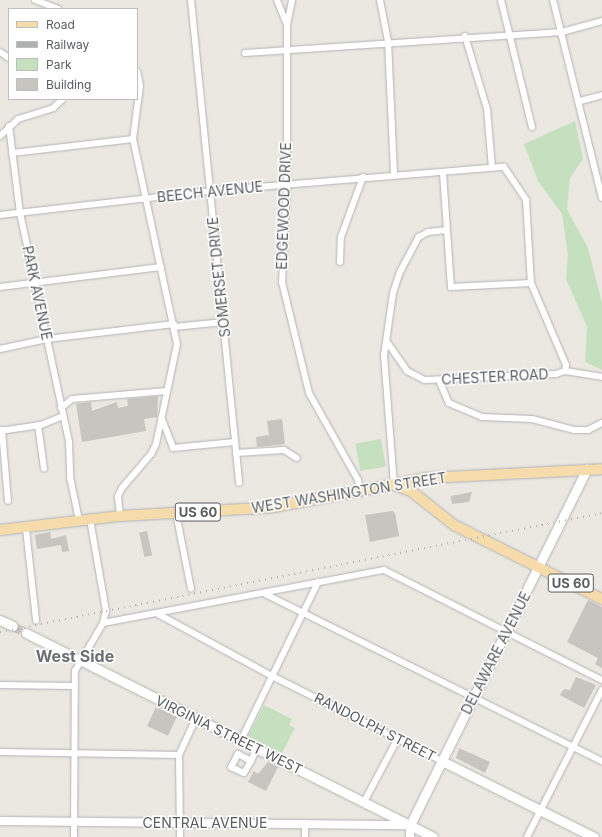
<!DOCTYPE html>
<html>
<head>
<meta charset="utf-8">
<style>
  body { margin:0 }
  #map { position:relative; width:602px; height:837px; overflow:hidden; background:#ebe7e1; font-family:Inter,sans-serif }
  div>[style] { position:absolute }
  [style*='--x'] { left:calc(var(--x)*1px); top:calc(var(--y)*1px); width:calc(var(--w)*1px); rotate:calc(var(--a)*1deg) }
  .green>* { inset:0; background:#c5e0bf; transform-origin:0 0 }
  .building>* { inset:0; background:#c8c4c0; transform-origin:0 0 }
  .secondary-tunnel>* { height:9px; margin-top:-4.5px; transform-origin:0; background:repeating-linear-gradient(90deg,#c6c4c1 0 9px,transparent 0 13.5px) }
  .roads { filter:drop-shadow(0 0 1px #b1b4b7) drop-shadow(0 0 1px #b1b4b7) }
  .minor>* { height:6px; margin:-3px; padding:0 3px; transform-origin:3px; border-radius:3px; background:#fff }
  .tertiary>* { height:8px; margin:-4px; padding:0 4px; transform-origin:4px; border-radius:4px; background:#fff }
  .secondary>* { height:9px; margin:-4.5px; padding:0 4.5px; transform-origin:4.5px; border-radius:4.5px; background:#fff }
  .primary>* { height:10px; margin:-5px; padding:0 5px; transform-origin:5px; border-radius:5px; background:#f6dcaa }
  .rail>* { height:1.5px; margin-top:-0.75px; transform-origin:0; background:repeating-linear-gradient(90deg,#afb0b0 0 1px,transparent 0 6px) }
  span { translate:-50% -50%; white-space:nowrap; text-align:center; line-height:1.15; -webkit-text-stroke:3px #fff; paint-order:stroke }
  .shield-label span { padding:1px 3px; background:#fff; border:1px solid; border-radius:3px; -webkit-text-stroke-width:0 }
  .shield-label { font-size:13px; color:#595d60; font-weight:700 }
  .street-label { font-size:14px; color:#595d60 }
  .quarter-label { font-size:16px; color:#6a6f72; font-weight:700 }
  .legend { position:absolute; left:8px; top:8px; width:130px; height:92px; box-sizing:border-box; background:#fff; border:1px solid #bdbebf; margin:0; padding:5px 7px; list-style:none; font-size:12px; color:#595d60 }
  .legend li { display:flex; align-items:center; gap:8px; height:20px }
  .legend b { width:20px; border:1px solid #bdbebf }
</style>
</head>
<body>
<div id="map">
  <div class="green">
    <div style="clip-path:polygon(575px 121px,583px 159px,570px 178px,567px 209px,588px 248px,602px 303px,602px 370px,585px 362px,587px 327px,566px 279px,568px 255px,562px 214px,538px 181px,524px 144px)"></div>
    <div style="left:381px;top:439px;width:28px;height:26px;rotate:80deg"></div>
    <div style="clip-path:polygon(264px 705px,292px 719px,289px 725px,295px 728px,282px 753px,248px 736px)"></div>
  </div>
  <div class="building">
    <div style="clip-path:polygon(158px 396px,157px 417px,144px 419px,146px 431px,82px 442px,76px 404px,91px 402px,92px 411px,117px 402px,118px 408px,128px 406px,127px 399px)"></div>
    <div style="clip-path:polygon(282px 419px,285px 444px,257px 447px,256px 437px,269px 435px,267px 421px)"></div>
    <div style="clip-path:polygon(472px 492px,469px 502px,452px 504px,451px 496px)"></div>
    <div style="clip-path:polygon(392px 511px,395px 513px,399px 536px,370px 542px,365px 515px)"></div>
    <div style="left:147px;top:531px;width:25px;height:8px;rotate:78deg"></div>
    <div style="clip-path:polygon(50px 532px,51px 539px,66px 535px,69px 551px,62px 552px,61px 545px,37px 549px,35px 535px)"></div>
    <div style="clip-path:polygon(588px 600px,602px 607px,602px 668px,595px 664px,598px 658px,567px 642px)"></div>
    <div style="clip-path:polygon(576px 677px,596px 685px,584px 708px,560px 695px,564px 689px,570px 690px)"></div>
    <div style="left:156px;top:707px;width:23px;height:21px;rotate:25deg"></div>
    <div style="clip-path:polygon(459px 748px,490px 762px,485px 773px,456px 758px)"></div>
    <div style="clip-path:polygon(268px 762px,278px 767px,266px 791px,248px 782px,254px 771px,258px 774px)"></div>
  </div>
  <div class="secondary-tunnel">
    <div style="--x:13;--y:626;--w:15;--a:28"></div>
  </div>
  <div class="roads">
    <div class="minor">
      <div style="--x:35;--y:0;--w:25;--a:21"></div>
      <div style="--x:191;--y:0;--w:485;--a:84.3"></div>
      <div style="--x:277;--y:0;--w:27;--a:68"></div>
      <div style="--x:292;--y:0;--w:25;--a:101"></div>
      <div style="--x:287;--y:25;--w:159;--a:90"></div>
      <div style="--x:287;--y:184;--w:98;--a:92.9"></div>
      <div style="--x:282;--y:282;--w:114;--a:76.3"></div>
      <div style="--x:309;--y:393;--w:100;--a:60.6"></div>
      <div style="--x:358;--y:480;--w:12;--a:81"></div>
      <div style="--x:380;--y:0;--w:42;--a:79"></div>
      <div style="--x:388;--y:41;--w:133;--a:87.4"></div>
      <div style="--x:501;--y:0;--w:131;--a:76.3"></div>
      <div style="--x:553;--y:0;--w:204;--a:76.1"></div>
      <div style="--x:465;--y:36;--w:76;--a:73.2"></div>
      <div style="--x:487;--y:109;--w:59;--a:85.2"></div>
      <div style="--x:0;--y:52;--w:11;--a:34"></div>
      <div style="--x:245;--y:53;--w:318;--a:-3.8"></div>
      <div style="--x:562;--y:32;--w:41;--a:-15.4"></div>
      <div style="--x:580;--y:101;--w:23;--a:-15"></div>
      <div style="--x:9;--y:126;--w:88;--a:82.8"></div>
      <div style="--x:20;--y:213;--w:234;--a:77.9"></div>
      <div style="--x:69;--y:442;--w:35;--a:88"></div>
      <div style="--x:70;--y:477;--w:44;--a:78.2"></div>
      <div style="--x:0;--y:136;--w:25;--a:-43"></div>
      <div style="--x:18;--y:119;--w:37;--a:-17"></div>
      <div style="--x:53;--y:108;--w:13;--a:-42"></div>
      <div style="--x:12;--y:153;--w:122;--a:-6.6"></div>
      <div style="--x:443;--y:173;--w:114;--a:86"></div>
      <div style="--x:451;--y:287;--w:80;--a:-2.9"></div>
      <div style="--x:0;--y:215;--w:211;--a:-6.5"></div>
      <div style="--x:210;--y:191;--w:295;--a:-4.7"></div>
      <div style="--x:504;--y:167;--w:40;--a:56"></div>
      <div style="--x:526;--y:200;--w:83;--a:86.6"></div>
      <div style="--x:531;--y:283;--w:89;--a:66.9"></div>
      <div style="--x:566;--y:365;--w:6;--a:99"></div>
      <div style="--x:340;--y:262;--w:25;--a:-88"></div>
      <div style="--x:341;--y:237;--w:64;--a:-69.9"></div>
      <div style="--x:0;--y:287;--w:162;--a:-7.1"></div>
      <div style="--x:174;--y:327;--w:50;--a:-5.7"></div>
      <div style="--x:387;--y:342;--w:35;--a:55"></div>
      <div style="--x:407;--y:371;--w:20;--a:27"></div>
      <div style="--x:425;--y:380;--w:131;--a:-2.6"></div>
      <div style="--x:556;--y:374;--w:9;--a:-18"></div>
      <div style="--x:0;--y:349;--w:48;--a:-12"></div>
      <div style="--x:47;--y:339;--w:128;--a:-6.7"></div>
      <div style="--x:565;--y:371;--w:37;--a:9"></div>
      <div style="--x:439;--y:380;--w:25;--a:67"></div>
      <div style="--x:449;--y:403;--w:36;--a:23"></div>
      <div style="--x:482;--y:417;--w:50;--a:2.3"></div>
      <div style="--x:532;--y:419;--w:43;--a:14.7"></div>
      <div style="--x:574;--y:430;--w:14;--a:0"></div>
      <div style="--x:588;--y:430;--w:16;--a:-27"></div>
      <div style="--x:61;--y:408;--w:14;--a:-39"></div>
      <div style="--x:72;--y:399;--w:95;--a:-4.8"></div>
      <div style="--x:162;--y:419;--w:31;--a:69"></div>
      <div style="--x:173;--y:448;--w:62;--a:-5.5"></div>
      <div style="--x:38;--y:425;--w:44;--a:82.2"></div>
      <div style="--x:2;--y:430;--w:71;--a:85.2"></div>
      <div style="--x:0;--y:431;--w:41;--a:-8.3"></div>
      <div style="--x:41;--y:425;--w:24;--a:-22"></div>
      <div style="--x:236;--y:453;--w:48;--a:-3.6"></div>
      <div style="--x:284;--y:450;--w:15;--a:32"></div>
      <div style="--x:394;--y:485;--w:130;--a:-94.4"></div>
      <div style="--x:384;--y:355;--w:63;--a:-81.7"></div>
      <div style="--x:393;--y:293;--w:22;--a:-72"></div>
      <div style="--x:400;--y:272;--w:40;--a:-62"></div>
      <div style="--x:419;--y:237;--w:10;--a:-29"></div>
      <div style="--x:428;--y:232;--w:19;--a:-6"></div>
      <div style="--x:176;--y:513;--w:77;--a:78.8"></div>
      <div style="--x:120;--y:516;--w:20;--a:-96"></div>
      <div style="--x:118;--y:496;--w:9;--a:-63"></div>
      <div style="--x:122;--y:488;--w:45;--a:-49.5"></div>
      <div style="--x:151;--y:454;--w:11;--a:-63"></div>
      <div style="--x:156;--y:444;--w:102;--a:-78.1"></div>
      <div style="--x:177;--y:344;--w:210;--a:-102.1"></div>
      <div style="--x:133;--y:139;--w:53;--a:-82.5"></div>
      <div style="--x:140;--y:86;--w:15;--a:-101"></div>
      <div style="--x:26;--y:529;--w:92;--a:83.7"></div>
      <div style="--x:265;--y:594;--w:376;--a:26.4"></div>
      <div style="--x:158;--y:614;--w:130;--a:28.5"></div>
      <div style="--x:272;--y:676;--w:190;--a:26.6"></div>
      <div style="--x:103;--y:623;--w:286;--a:-10.7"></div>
      <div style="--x:384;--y:570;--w:244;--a:26.8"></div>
      <div style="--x:0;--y:685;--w:75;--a:0.8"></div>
      <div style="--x:241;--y:740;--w:176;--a:-64"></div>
      <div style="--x:0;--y:752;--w:179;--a:1"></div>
      <div style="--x:251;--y:761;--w:15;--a:-152"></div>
      <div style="--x:238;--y:754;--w:15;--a:118"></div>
      <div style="--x:231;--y:767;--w:14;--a:25"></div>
      <div style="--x:244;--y:773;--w:14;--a:-60"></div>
      <div style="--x:251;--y:761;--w:14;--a:-65"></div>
      <div style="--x:364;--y:802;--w:72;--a:-62"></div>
      <div style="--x:305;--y:823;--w:14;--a:90"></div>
      <div style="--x:74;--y:837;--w:166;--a:-89.7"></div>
      <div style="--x:75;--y:671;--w:56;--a:-59.7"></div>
      <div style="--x:103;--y:623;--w:12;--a:-76"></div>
      <div style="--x:106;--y:611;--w:93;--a:-99.9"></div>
      <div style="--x:180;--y:837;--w:82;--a:-90.7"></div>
      <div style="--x:179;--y:755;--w:41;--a:-65.3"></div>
      <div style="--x:527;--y:837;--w:165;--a:-63"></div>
    </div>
    <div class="tertiary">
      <div style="--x:0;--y:821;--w:410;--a:0.6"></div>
      <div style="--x:410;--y:825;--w:12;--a:90"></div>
    </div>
    <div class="secondary">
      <div style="--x:0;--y:620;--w:14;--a:25"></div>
      <div style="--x:26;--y:633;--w:455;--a:26.6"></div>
      <div style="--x:442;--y:761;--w:170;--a:26.6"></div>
      <div style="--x:410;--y:825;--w:398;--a:-63.6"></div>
    </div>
    <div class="primary">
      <div style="--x:394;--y:485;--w:18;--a:19"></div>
      <div style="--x:411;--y:491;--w:55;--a:38.3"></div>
      <div style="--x:454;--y:525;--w:165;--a:26.6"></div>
      <div style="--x:0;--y:530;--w:121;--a:-6.7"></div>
      <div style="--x:120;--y:516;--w:154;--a:-3.3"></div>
      <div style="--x:274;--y:507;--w:156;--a:-10.7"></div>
      <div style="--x:427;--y:478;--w:175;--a:-2.9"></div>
    </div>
  </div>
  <div class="rail">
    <div style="--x:0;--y:632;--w:614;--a:-11.18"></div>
  </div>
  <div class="shield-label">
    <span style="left:198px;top:512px">US 60</span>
    <span style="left:571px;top:583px">US 60</span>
  </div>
  <div class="street-label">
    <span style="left:210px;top:192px;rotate:-6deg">BEECH AVENUE</span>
    <span style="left:284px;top:206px;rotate:-88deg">EDGEWOOD DRIVE</span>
    <span style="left:219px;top:277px;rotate:-96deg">SOMERSET DRIVE</span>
    <span style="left:37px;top:293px;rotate:78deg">PARK AVENUE</span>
    <span style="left:495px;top:377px;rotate:-3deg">CHESTER ROAD</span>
    <span style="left:349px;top:493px;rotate:-9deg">WEST WASHINGTON STREET</span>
    <span style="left:496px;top:653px;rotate:-63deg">DELAWARE AVENUE</span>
    <span style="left:375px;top:727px;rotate:27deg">RANDOLPH STREET</span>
    <span style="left:229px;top:735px;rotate:26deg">VIRGINIA STREET WEST</span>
    <span style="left:205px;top:823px">CENTRAL AVENUE</span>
  </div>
  <div class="quarter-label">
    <span style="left:75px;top:656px">West Side</span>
  </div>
  <ul class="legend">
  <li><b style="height:5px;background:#f6dcaa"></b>Road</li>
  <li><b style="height:5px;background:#afb0b0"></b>Railway</li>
  <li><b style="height:11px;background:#c5e0bf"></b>Park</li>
  <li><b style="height:11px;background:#c8c4c0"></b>Building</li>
  </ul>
</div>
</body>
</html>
